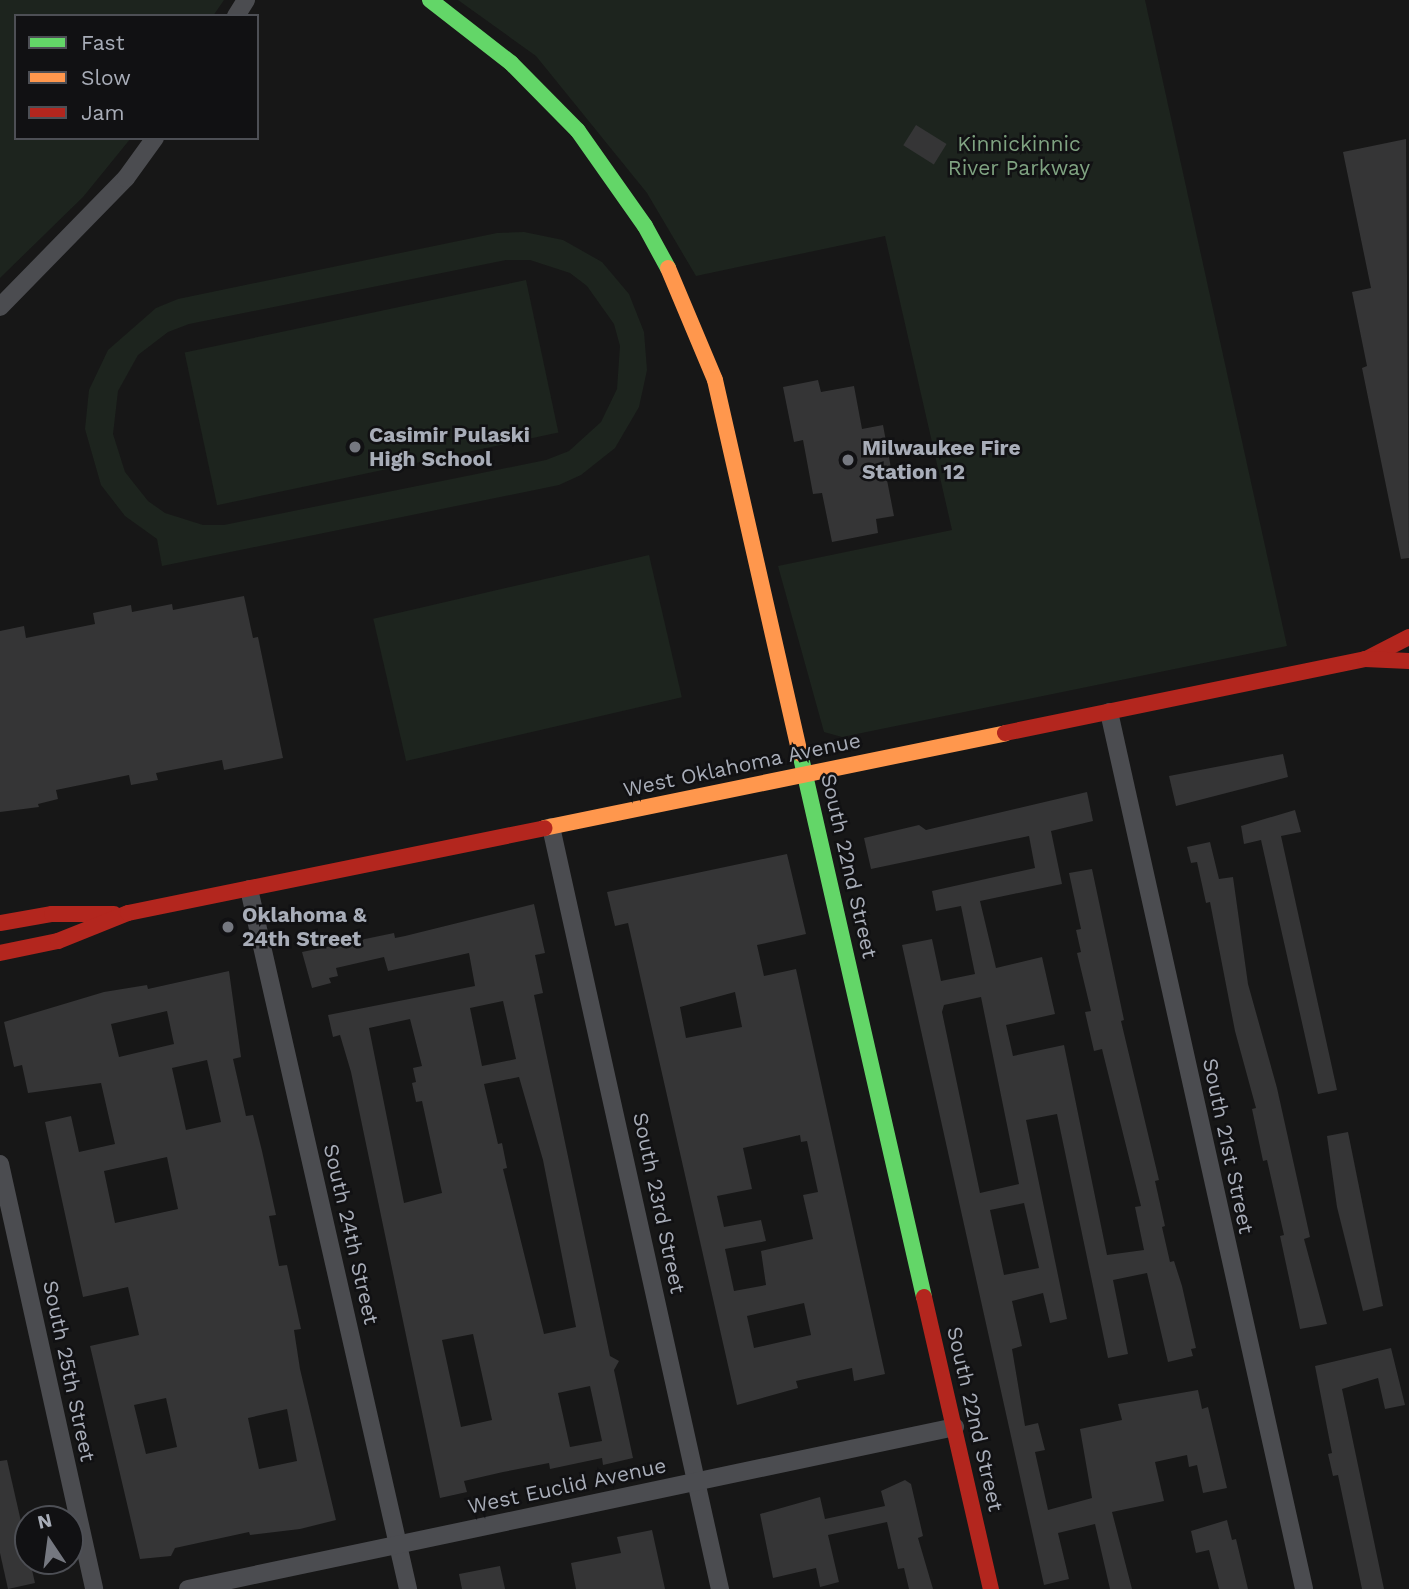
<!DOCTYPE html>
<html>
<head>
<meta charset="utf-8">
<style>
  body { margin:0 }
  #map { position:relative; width:1409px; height:1589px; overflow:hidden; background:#171717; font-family:"Work Sans",sans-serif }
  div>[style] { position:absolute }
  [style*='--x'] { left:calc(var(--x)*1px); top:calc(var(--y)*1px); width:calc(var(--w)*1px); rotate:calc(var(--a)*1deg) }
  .green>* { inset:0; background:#1d241e; transform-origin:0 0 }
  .building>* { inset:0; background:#353536; transform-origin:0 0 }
  .street>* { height:18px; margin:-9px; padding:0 9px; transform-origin:9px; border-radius:9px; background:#4b4c50 }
  .fast>* { height:16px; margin:-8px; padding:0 8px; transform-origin:8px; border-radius:8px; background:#63d668 }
  .slow>* { height:16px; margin:-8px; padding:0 8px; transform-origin:8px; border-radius:8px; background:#ff974d }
  .jam>* { height:16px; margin:-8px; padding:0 8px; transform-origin:8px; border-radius:8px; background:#b3261e }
  .dots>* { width:19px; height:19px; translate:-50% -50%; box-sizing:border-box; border:4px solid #111113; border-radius:50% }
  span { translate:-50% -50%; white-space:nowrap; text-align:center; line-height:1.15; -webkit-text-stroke:5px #111113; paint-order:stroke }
  .park-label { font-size:21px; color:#7fa381 }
  .poi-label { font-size:21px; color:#a8adb8; font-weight:700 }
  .left { translate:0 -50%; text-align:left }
  .street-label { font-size:21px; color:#a8adb8 }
  .legend { position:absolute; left:14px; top:14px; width:245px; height:126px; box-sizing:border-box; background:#111113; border:2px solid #4d4f55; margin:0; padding:9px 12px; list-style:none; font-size:21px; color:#a8adb8 }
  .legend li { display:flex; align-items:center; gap:14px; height:35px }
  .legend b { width:35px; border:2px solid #4d4f55 }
  .north { position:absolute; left:14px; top:1505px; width:70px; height:70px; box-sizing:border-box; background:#111113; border:2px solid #4d4f55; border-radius:50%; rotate:347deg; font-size:19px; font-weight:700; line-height:28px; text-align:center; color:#a8adb8 }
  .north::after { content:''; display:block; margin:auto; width:24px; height:32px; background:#757880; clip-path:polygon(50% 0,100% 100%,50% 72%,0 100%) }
</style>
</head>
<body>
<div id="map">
  <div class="green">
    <div style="clip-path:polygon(0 0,224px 0,213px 16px,16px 16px,16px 138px,131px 138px,83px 197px,0 278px)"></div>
    <div style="clip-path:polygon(458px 0,1145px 0,1287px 646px,842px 737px,824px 732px,778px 566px,952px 530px,885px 236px,696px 276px,647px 193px,536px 56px)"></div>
    <div style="clip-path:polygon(evenodd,524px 232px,563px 240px,602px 262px,629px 294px,644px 332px,647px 370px,639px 407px,615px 448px,581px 475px,559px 485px,162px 566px,157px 539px,125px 516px,101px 485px,85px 429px,89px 390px,108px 350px,156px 308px,178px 299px,497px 233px,524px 232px,506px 260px,530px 260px,570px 273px,587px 286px,614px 324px,620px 346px,617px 389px,601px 422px,569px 451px,546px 460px,224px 525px,203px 525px,165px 513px,148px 501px,125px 472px,113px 434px,118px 391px,138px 355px,168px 332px,189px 324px,506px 260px)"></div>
    <div style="left:526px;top:280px;width:156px;height:349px;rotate:78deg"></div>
    <div style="left:649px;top:555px;width:146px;height:283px;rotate:77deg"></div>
  </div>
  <div class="building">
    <div style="left:916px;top:125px;width:36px;height:24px;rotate:32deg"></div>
    <div style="clip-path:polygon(1406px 139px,1409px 558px,1401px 559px,1362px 368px,1367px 366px,1352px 292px,1371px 288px,1343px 152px)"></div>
    <div style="clip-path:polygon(818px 380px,821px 392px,854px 386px,862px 429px,883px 425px,893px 479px,887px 480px,894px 516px,876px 519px,878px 533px,832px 542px,822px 493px,813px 494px,803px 440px,794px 442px,783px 387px)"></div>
    <div style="clip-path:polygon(244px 596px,253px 638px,258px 637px,283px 758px,224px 770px,222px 760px,156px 773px,158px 780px,131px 785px,129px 775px,56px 790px,58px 799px,38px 804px,39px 807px,0 812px,0 631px,24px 626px,26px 638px,95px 624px,93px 613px,131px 605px,132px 612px,172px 604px,173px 610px)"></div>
    <div style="clip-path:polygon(1283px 754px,1288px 777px,1176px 806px,1169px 776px)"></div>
    <div style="clip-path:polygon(evenodd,1087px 792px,1093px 821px,1051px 831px,1062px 884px,980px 901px,996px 968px,1042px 957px,1055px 1014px,1006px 1025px,1013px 1056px,1064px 1045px,1107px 1255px,1144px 1250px,1135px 1207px,1141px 1206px,1102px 1049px,1094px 1051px,1085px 1012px,1091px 1011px,1077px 953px,1081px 952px,1076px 930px,1081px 929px,1069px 873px,1092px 869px,1124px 1020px,1121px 1021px,1159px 1180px,1155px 1181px,1165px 1226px,1162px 1227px,1170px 1262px,1174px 1261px,1182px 1286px,1196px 1348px,1191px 1349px,1193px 1356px,1168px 1362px,1147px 1273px,1113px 1280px,1128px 1354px,1108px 1358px,1057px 1114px,1026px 1120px,1067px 1319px,1050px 1323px,1043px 1293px,1012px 1301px,1022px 1346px,1012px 1349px,1025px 1426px,1038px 1423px,1045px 1450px,1035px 1452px,1048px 1510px,1092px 1498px,1080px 1429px,1122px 1420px,1118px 1404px,1198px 1390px,1202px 1409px,1208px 1407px,1227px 1488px,1203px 1493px,1197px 1465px,1189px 1467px,1187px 1455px,1155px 1462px,1164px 1501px,1112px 1512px,1132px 1589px,1110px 1589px,1095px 1524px,1058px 1533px,1069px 1579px,1044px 1585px,902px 945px,932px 939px,941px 981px,975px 974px,961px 906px,936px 911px,932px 891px,1035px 868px,1029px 836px,871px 869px,864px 838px,919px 825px,926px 830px,1087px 792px,981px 997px,1019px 1184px,980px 1193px,942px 1012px,944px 1005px,981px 997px,1087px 792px,1024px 1203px,1039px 1268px,1004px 1275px,990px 1210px,1024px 1203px)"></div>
    <div style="clip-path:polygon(1295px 810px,1301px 832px,1281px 836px,1337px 1090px,1318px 1094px,1261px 840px,1244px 844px,1241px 826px)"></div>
    <div style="clip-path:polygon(1210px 842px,1219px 879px,1233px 877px,1248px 984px,1277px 1088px,1310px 1237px,1304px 1239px,1327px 1324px,1300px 1329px,1280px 1236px,1284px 1235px,1267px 1160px,1263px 1161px,1252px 1109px,1256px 1108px,1235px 1031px,1210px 902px,1206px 903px,1197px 862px,1191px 863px,1187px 847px)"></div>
    <div style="clip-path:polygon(evenodd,787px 854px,806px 934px,757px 945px,764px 976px,796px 969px,885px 1374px,854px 1381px,852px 1368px,796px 1381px,798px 1388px,737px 1405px,628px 923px,615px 926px,607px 892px,787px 854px,735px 992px,742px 1027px,686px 1038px,680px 1007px,735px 992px,787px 854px,800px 1135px,801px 1142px,807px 1141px,818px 1192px,803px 1195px,813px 1239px,761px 1251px,766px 1285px,734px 1291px,725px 1249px,766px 1241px,761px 1220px,724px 1227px,717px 1196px,752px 1189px,743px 1148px,800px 1135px,787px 854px,804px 1303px,811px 1335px,754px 1348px,747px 1316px,804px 1303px)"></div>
    <div style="clip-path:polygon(evenodd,534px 904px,545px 953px,535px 955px,543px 993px,534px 995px,610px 1356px,619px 1361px,614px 1370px,633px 1458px,603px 1465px,602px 1458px,550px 1469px,549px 1463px,503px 1472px,464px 1481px,467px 1492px,440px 1498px,351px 1072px,340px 1035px,333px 1037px,328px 1015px,475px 986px,469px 953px,388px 971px,384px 957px,336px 968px,338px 976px,329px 978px,331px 983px,312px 988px,302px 952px,394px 933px,395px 938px,405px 936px,534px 904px,503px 1001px,516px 1059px,482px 1066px,470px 1008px,503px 1001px,534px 904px,410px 1019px,422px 1066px,413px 1068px,416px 1082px,412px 1083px,416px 1102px,422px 1101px,442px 1193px,404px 1203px,369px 1028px,410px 1019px,534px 904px,519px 1077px,543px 1160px,576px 1327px,544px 1334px,503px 1169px,507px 1168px,502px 1143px,498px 1144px,484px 1084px,519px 1077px,534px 904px,473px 1334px,492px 1420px,461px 1427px,442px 1340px,473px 1334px,534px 904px,590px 1386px,602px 1441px,570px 1447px,558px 1393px,590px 1386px)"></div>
    <div style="clip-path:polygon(evenodd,229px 971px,241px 1057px,233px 1059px,246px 1116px,253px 1115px,262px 1151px,276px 1215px,269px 1216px,279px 1266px,287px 1265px,301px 1329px,294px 1330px,300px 1369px,336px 1520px,300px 1529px,250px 1535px,249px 1532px,175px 1548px,171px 1556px,140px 1559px,90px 1346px,139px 1335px,128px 1287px,83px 1297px,45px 1122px,71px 1116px,79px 1152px,115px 1144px,101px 1083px,28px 1093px,22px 1065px,14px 1067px,4px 1022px,104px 992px,147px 985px,148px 989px,229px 971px,167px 1011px,174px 1044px,119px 1057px,111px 1024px,167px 1011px,229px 971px,207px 1060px,221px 1122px,186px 1130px,172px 1068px,207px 1060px,229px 971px,167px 1157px,178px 1209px,115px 1223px,104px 1171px,167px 1157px,229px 971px,166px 1398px,177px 1447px,146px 1454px,134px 1405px,166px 1398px,229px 971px,287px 1409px,297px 1461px,259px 1469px,248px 1418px,287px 1409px)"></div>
    <div style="clip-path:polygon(1348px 1132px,1383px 1306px,1363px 1311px,1337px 1207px,1327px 1136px)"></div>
    <div style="clip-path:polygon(1391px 1348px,1405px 1405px,1385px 1409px,1378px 1378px,1342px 1389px,1384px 1589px,1362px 1589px,1338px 1475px,1333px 1476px,1328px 1454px,1332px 1453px,1315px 1366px)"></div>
    <div style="clip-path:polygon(7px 1460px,35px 1583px,8px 1589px,0 1553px,0 1461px)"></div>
    <div style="clip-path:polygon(905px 1480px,911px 1484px,923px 1536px,918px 1538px,933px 1589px,909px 1589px,904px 1568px,898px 1569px,887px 1522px,828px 1535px,839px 1582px,820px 1587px,816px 1568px,773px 1578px,760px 1514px,820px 1497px,825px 1519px,885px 1506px,881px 1491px)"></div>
    <div style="clip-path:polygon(1227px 1520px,1232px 1540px,1236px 1539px,1248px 1589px,1219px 1589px,1209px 1550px,1196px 1553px,1191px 1531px)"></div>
    <div style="clip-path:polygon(652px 1530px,665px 1589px,576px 1589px,571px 1563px,621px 1553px,617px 1537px)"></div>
    <div style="clip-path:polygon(500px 1566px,505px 1589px,462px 1589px,459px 1574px)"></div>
  </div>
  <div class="street">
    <div style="--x:236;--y:16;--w:19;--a:-58"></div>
    <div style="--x:0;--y:307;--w:180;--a:-45.7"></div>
    <div style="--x:126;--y:178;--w:49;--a:-54.1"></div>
    <div style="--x:1109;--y:712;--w:898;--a:77.46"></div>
    <div style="--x:551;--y:827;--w:781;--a:77.5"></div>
    <div style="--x:249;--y:889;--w:718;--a:77.2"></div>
    <div style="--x:0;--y:1164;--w:435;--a:77.5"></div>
    <div style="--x:188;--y:1589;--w:784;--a:-11.93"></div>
  </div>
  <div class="fast">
    <div style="--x:430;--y:0;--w:103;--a:37.9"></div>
    <div style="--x:511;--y:63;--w:95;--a:45.4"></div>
    <div style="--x:578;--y:131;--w:116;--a:54.8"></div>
    <div style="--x:645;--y:226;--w:48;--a:61.3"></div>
    <div style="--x:800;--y:753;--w:558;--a:77.16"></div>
  </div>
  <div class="slow">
    <div style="--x:668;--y:268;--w:121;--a:67.2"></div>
    <div style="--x:715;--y:380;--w:383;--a:77.2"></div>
    <div style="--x:544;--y:828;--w:471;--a:-11.6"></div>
  </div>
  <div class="jam">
    <div style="--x:1366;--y:659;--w:48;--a:-27.1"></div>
    <div style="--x:1005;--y:733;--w:368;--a:-11.6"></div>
    <div style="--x:1365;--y:659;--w:44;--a:2.6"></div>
    <div style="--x:0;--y:923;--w:53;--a:-9.8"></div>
    <div style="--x:52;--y:914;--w:62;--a:0"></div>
    <div style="--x:0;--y:953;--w:59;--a:-11.7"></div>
    <div style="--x:58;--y:941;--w:75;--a:-21.8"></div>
    <div style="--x:128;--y:913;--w:425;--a:-11.5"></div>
    <div style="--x:924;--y:1297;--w:300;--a:77.1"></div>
  </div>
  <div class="dots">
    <div style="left:355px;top:447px;background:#757880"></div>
    <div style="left:848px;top:460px;background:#757880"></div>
    <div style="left:228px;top:927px;background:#757880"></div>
  </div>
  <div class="park-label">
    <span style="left:1019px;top:156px">Kinnickinnic<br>River Parkway</span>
  </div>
  <div class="poi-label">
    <span class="left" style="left:369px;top:447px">Casimir Pulaski<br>High School</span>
    <span class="left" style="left:862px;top:460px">Milwaukee Fire<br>Station 12</span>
    <span class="left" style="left:242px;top:927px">Oklahoma &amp;<br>24th Street</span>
  </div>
  <div class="street-label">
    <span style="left:742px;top:765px;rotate:-12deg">West Oklahoma Avenue</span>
    <span style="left:849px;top:866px;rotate:77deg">South 22nd Street</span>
    <span style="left:1228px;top:1146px;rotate:78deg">South 21st Street</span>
    <span style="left:659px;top:1203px;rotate:78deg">South 23rd Street</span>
    <span style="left:351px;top:1234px;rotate:77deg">South 24th Street</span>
    <span style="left:69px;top:1371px;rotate:78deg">South 25th Street</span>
    <span style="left:975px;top:1419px;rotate:77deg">South 22nd Street</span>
    <span style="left:567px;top:1486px;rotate:-12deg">West Euclid Avenue</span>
  </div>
  <ul class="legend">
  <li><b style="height:9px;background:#63d668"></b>Fast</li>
  <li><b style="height:9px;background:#ff974d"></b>Slow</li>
  <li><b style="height:9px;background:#b3261e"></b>Jam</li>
  </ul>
  <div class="north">N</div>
</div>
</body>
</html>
